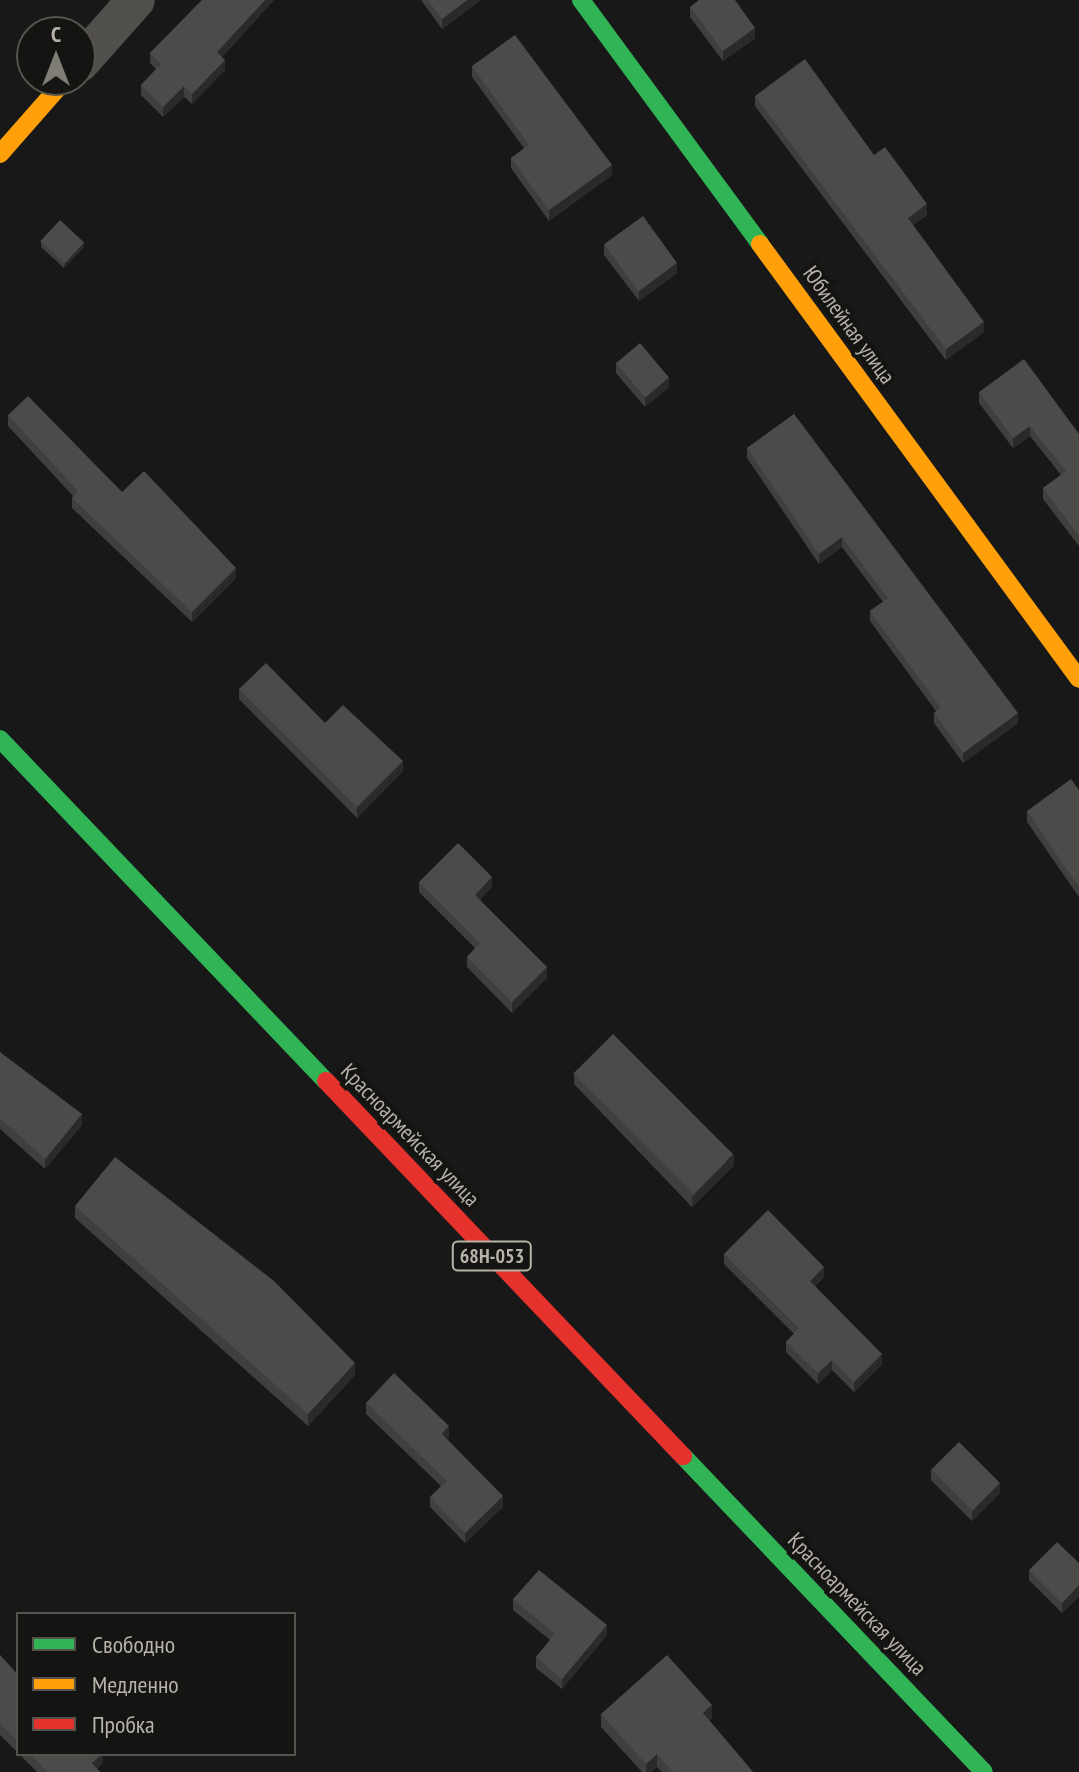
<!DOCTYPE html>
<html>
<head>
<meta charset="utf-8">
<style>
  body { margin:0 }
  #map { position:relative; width:1079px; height:1772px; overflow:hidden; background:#181818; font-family:"PT Sans Narrow",sans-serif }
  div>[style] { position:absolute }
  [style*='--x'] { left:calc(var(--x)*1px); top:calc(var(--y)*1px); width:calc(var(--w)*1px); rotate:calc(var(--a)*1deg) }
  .street>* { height:38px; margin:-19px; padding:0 19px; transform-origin:19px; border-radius:19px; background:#514f4c }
  .fast>* { height:18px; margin:-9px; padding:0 9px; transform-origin:9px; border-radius:9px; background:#30b455 }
  .slow>* { height:18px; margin:-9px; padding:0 9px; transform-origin:9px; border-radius:9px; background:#ff9f0a }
  .jam>* { height:18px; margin:-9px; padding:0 9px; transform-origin:9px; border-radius:9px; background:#e5322d }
  .wall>* { inset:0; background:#403f3e }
  .shaded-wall>* { inset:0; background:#2b2a2a }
  .building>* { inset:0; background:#4d4b4a; transform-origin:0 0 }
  span { translate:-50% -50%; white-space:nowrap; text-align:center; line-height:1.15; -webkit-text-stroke:8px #141412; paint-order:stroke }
  .shield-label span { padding:2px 6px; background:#141412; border:2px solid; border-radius:6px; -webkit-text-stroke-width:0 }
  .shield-label { font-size:20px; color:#b8b2a9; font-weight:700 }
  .street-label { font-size:22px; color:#b8b2a9 }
  .legend { position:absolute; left:16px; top:1612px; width:280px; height:144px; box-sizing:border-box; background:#141412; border:2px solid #56534e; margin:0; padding:10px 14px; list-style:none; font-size:24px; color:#b8b2a9 }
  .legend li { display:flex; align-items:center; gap:16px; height:40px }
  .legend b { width:40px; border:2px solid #56534e }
  .north { position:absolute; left:16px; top:16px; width:80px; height:80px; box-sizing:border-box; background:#141412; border:2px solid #56534e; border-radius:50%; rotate:0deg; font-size:22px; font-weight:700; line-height:32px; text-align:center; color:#b8b2a9 }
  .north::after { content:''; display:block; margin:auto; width:28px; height:36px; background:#807c76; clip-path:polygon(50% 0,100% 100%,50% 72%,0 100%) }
</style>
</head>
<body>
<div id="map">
  <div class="street">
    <div style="--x:80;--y:63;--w:84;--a:-48.4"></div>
  </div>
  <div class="fast">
    <div style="--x:581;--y:0;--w:303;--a:53.7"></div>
    <div style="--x:0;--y:739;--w:472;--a:46.4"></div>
    <div style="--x:683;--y:1456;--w:436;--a:46.4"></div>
  </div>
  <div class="slow">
    <div style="--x:0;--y:154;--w:98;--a:-48.7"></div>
    <div style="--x:760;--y:244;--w:539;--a:53.75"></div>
  </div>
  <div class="jam">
    <div style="--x:326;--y:1081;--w:518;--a:46.41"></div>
  </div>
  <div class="wall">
    <div style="clip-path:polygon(202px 0,274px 0,222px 57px,225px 70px,192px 104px,184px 97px,163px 117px,141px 95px,141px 85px,156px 69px,150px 63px,150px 53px)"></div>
    <div style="clip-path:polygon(421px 0,481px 0,442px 29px)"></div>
    <div style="clip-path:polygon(690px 7px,755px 38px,723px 61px,690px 17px)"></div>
    <div style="clip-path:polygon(472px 66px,612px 175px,549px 221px,511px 168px,511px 158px,524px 148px,472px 77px)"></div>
    <div style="clip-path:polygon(755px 96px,874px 155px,927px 215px,913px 225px,984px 332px,946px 360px,755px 106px)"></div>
    <div style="clip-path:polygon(41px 242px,84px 247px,64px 268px,41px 247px)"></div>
    <div style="clip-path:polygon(604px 244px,677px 273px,639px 301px,604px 255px)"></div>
    <div style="clip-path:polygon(616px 362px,669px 387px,645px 407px,616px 373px)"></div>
    <div style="clip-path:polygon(979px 392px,1079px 434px,1079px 546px,1043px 499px,1043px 488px,1061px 475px,1030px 436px,1013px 448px,979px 403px)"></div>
    <div style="clip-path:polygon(794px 414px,1018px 723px,963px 763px,934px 723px,934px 713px,936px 711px,870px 621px,870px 611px,883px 602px,842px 547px,819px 564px,747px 458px,747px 448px)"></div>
    <div style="clip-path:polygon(8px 415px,122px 492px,236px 578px,192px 622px,72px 508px,72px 498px,73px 496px,8px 426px)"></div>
    <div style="clip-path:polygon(239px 689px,325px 723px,403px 771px,357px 818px,239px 699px)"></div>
    <div style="clip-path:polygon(1079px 790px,1079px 897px,1027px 822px,1027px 811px)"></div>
    <div style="clip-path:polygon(419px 882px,492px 887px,480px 900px,547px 978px,512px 1013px,467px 967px,467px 957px,475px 948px,419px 892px)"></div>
    <div style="clip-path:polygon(0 1052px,82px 1125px,45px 1169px,0 1129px)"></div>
    <div style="clip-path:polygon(574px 1074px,734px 1165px,692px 1207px,574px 1084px)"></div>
    <div style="clip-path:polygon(75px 1206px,355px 1375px,308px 1426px,75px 1218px)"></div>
    <div style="clip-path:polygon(724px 1254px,824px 1277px,815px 1286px,882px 1364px,854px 1392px,832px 1370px,818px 1384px,786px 1352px,786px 1342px,794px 1334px,724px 1264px)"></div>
    <div style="clip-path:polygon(366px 1403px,449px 1437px,447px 1439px,503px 1507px,465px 1543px,430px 1507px,430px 1497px,441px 1486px,366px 1414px)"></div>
    <div style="clip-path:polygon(931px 1469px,1000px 1493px,972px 1521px,931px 1480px)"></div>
    <div style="clip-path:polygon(1079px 1563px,1079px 1596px,1062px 1613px,1029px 1580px,1029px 1570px)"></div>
    <div style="clip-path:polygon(513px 1599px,607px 1635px,562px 1689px,536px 1668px,536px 1657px,550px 1640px,513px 1610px)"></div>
    <div style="clip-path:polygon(0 1655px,18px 1675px,18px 1753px,0 1735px)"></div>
    <div style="clip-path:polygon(601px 1714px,712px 1718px,709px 1720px,753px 1772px,662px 1772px,657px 1767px,651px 1772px,642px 1772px,601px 1727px)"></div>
    <div style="clip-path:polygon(19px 1754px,103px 1754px,103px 1763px,97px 1769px,100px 1772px,37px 1772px)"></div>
  </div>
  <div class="shaded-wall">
    <div style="clip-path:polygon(265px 0,274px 0,217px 63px,217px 52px)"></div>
    <div style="clip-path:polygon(467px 0,481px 0,442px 29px,442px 19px)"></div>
    <div style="clip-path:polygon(755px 28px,755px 38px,723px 61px,723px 51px)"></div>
    <div style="clip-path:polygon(225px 60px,225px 70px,192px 104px,192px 94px)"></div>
    <div style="clip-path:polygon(184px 86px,184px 97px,163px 117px,163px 107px)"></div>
    <div style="clip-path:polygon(612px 165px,612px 175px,549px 221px,549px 210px)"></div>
    <div style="clip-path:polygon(927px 204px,927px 215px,908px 228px,908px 218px)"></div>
    <div style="clip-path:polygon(84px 242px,84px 247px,64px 268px,64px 263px)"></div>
    <div style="clip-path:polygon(677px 263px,677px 273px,639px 301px,639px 291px)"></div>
    <div style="clip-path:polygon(984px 322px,984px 332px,946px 360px,946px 349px)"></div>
    <div style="clip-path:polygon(669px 377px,669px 387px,645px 407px,645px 396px)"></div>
    <div style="clip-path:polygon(1030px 426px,1030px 436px,1013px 448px,1013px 438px)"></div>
    <div style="clip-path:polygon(842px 537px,842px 547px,819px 564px,819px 554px)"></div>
    <div style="clip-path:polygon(236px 568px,236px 578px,192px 622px,192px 612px)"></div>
    <div style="clip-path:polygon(1018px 713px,1018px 723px,963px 763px,963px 753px)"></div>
    <div style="clip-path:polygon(403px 761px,403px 771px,357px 818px,357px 807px)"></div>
    <div style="clip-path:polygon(492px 877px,492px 887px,475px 905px,475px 895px)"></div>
    <div style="clip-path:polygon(547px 967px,547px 978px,512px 1013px,512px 1002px)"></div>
    <div style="clip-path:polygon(82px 1114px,82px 1125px,45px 1169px,45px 1159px)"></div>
    <div style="clip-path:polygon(734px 1154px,734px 1165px,692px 1207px,692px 1197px)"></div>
    <div style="clip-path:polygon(824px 1267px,824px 1277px,810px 1291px,810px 1281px)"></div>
    <div style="clip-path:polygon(882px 1354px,882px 1364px,854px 1392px,854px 1382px)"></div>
    <div style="clip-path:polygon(832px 1360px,832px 1370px,818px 1384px,818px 1373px)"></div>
    <div style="clip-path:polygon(355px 1363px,355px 1375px,308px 1426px,308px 1414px)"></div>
    <div style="clip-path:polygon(449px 1426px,449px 1437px,442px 1445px,442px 1434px)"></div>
    <div style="clip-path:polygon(1000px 1483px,1000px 1493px,972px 1521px,972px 1510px)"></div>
    <div style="clip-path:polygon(503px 1496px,503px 1507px,465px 1543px,465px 1533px)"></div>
    <div style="clip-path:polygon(1079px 1585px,1079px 1596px,1062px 1613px,1062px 1603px)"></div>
    <div style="clip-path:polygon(607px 1625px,607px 1635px,562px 1689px,562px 1679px)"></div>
    <div style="clip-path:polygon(712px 1705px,712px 1718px,703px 1726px,703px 1713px)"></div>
    <div style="clip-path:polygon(102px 1754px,103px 1754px,103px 1763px,94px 1772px,92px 1763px)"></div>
    <div style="clip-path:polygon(657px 1754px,657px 1767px,651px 1772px,646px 1772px,646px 1764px)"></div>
  </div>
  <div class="building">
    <div style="clip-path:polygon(202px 0,265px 0,217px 52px,225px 60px,192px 94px,184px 86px,163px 107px,141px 85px,161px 64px,150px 53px)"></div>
    <div style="clip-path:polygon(428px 0,467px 0,442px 19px)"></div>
    <div style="clip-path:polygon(699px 0,735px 0,755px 28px,723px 51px,690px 7px)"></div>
    <div style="clip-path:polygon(515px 35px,612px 165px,549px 210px,511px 158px,529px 145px,472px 66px)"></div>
    <div style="clip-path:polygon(805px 59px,874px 155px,885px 147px,927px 204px,908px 218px,984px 322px,946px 349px,755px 96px)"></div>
    <div style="left:643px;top:216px;width:58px;height:48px;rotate:54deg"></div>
    <div style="left:60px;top:220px;width:33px;height:29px;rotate:43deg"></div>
    <div style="left:640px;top:343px;width:45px;height:31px;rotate:50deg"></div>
    <div style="clip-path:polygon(1024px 359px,1079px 434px,1079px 536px,1043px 488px,1066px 471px,1030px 426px,1013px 438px,979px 392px)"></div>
    <div style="clip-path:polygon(28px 396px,122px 492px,144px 471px,236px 568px,192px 612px,72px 498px,78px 491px,8px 415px)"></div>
    <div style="clip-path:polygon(794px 414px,1018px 713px,963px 753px,934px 713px,941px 708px,870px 611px,888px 598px,842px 537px,819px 554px,747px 448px)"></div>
    <div style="clip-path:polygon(266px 663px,325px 723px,343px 705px,403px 761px,357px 807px,239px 689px)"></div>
    <div style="clip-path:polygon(1071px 779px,1079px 790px,1079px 887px,1027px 811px)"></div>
    <div style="clip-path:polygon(458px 843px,492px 877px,475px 895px,547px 967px,512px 1002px,467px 957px,480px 943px,419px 882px)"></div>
    <div style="left:613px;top:1034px;width:170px;height:56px;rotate:45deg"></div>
    <div style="clip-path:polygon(0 1052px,82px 1114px,45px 1159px,0 1118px)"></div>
    <div style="clip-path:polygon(115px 1157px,274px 1281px,355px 1363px,308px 1414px,75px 1206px)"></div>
    <div style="clip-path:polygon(768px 1210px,824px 1267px,810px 1281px,882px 1354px,854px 1382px,832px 1360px,818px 1373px,786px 1342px,799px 1328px,724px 1254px)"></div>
    <div style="clip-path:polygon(394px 1373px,449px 1426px,442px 1434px,503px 1496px,465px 1533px,430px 1497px,447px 1481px,366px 1403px)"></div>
    <div style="left:959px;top:1442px;width:58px;height:39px;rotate:45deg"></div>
    <div style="clip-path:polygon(1057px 1542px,1079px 1563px,1079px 1585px,1062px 1603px,1029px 1570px)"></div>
    <div style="clip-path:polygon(539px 1570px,607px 1625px,562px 1679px,536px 1657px,555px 1634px,513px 1599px)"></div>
    <div style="clip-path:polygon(0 1655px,18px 1675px,18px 1742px,0 1724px)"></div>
    <div style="clip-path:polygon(667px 1655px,712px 1705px,703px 1713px,753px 1772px,673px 1772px,657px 1754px,646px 1764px,601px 1714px)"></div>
    <div style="clip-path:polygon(30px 1754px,102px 1754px,92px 1763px,100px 1772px,47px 1772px)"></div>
  </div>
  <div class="shield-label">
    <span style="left:492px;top:1256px">68Н-053</span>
  </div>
  <div class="street-label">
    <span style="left:849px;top:325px;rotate:54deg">Юбилейная улица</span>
    <span style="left:410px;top:1135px;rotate:46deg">Красноармейская улица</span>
    <span style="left:857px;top:1604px;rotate:46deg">Красноармейская улица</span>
  </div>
  <ul class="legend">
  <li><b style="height:10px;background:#30b455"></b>Свободно</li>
  <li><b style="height:10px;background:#ff9f0a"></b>Медленно</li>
  <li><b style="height:10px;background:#e5322d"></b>Пробка</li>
  </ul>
  <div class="north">С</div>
</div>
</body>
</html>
